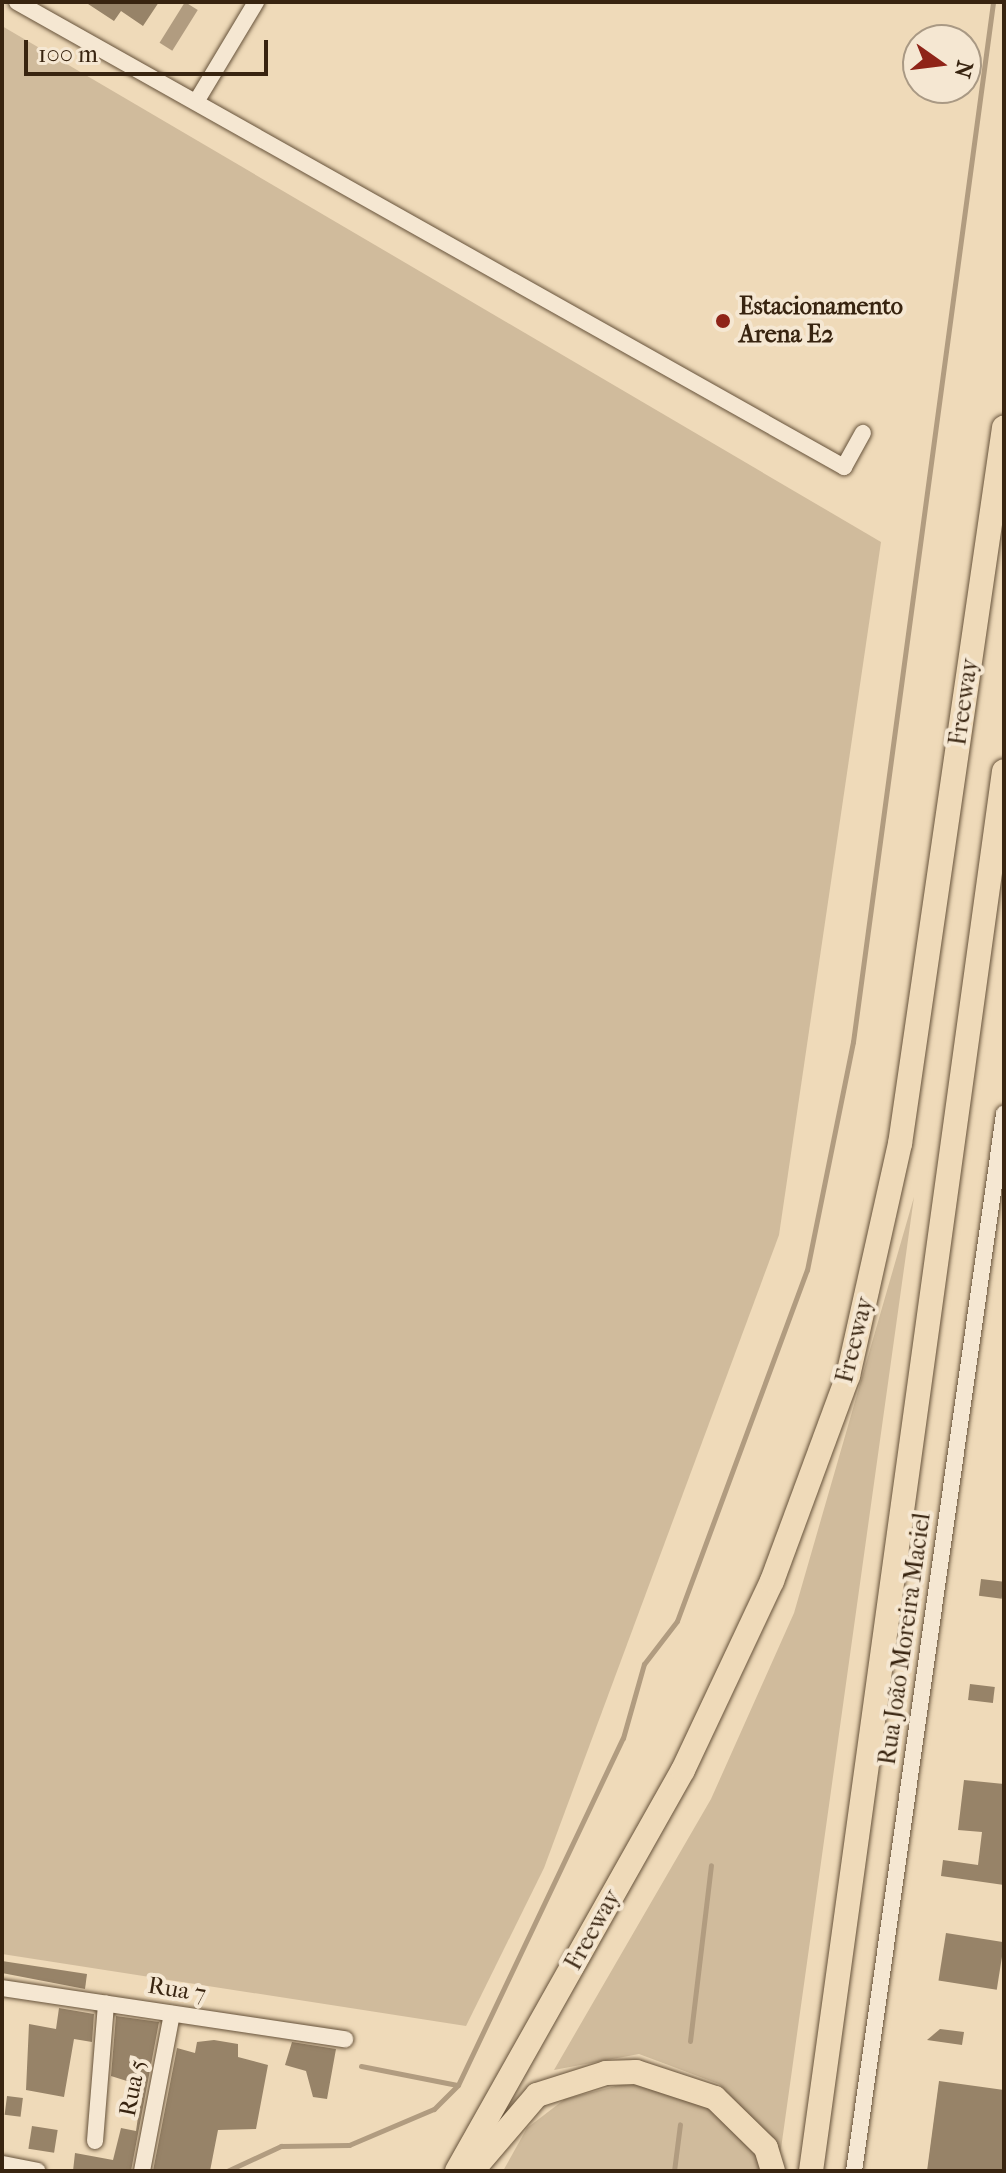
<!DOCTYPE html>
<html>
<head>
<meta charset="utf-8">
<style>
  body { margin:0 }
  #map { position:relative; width:1006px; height:2173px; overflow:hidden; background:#efdab9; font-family:"IM FELL French Canon",serif }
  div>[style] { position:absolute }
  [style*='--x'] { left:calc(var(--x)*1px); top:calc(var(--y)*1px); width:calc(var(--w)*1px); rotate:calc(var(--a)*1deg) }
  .green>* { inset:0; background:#d0bb9c }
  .water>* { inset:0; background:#b19c80; transform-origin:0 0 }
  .stream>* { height:5px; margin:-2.5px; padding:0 2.5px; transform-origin:2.5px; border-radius:2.5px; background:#b19c80 }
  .building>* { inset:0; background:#978368; transform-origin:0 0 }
  .roads { filter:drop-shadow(0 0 2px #66523a) drop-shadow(0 0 2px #66523a) }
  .minor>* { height:16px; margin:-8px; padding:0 8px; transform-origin:8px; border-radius:8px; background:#f5e7d2 }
  .highway>* { height:24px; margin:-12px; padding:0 12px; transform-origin:12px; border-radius:12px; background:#efdab9 }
  .dots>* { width:22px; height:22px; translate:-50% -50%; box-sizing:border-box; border:4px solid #f5e7d2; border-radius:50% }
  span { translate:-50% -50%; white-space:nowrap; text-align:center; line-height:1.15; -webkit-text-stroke:8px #f5e7d2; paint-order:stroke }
  .poi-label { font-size:24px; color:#382410; font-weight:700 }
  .left { translate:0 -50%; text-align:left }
  .street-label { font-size:24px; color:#382410 }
  .frame { position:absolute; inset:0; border:4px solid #382410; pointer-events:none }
  .north { position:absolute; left:902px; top:24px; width:80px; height:80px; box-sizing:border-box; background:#f5e7d2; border:2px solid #a99984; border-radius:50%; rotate:104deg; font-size:22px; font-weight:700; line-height:32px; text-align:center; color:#382410 }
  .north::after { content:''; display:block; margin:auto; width:28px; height:36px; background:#8f2418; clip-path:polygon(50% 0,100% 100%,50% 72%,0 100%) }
  .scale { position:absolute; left:24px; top:40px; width:244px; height:36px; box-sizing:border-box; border:4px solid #382410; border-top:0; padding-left:10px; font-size:24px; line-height:28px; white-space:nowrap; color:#382410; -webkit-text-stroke:6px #f5e7d2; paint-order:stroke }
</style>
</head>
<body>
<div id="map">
  <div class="green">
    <div style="clip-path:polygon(2px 26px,881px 542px,779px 1235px,544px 1868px,466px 2026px,2px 1954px)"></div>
    <div style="clip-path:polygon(914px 1197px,779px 2163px,769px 2136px,719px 2084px,639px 2054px,554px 2070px,711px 1799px,794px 1613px)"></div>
    <div style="clip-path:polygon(635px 2081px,710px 2105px,759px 2155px,765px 2171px,503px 2171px,527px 2128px,565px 2099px)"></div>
  </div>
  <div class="water">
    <div style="left:185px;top:2px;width:15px;height:48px;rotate:32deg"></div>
  </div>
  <div class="stream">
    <div style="--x:690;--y:2041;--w:177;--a:-83.2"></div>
    <div style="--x:361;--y:2066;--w:98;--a:11.2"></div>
    <div style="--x:227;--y:2171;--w:60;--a:-24.8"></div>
    <div style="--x:281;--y:2146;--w:68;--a:-0.8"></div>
    <div style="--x:349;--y:2145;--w:92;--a:-23"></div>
    <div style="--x:434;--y:2109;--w:34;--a:-45"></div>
    <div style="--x:458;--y:2085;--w:384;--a:-64.6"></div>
    <div style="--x:623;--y:1738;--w:77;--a:-74.2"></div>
    <div style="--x:644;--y:1664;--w:54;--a:-52.5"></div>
    <div style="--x:677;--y:1621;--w:374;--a:-69.7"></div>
    <div style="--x:807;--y:1270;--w:233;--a:-78.6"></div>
    <div style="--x:853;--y:1042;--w:1049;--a:-82.33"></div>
    <div style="--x:674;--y:2171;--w:47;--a:-82.7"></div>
  </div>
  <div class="building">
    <div style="clip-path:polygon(85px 2px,159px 2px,143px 26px,121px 11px,114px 21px)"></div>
    <div style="left:981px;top:1579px;width:23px;height:17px;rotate:7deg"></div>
    <div style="left:970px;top:1684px;width:25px;height:16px;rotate:7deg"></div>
    <div style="clip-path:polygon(964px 1780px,1004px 1784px,1004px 1885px,941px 1876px,943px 1860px,978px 1865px,982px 1832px,958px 1830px)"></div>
    <div style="left:946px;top:1933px;width:59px;height:48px;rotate:9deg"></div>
    <div style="clip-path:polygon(2px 1961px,87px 1974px,85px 1989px,2px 1973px)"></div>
    <div style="clip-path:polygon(59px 2008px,94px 2014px,92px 2042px,74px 2039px,64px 2097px,26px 2090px,29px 2024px,56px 2029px)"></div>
    <div style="clip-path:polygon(116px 2016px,159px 2022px,131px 2171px,73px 2171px,75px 2153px,113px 2160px,121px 2128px,136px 2131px,140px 2103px,127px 2100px,130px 2082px,111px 2076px)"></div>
    <div style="clip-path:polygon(940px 2029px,964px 2032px,962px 2045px,927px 2040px)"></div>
    <div style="clip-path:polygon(214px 2040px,238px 2044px,238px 2057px,268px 2065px,256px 2129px,218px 2130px,210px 2171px,153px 2171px,177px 2048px,195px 2053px,197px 2042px)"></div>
    <div style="clip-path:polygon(292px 2042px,336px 2049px,327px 2099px,313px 2097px,306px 2071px,285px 2065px)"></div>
    <div style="clip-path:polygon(939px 2081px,1004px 2090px,1004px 2171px,927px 2171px)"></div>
    <div style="left:7px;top:2096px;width:16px;height:19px;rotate:7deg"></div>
    <div style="left:32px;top:2126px;width:26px;height:23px;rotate:9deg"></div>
  </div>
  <div class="roads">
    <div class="minor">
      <div style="--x:17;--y:2;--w:949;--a:29.35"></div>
      <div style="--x:844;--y:467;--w:39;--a:-61"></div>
      <div style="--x:196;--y:102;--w:117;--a:-59"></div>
      <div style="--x:2;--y:1988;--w:347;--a:8.5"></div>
      <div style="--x:95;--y:2141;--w:138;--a:-85.4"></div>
      <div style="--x:2;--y:2164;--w:36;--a:11"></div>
      <div style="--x:142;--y:2171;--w:160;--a:-79.2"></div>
      <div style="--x:854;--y:2171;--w:1068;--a:-81.92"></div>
    </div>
    <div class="highway">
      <div style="--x:457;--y:2171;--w:460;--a:-60.6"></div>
      <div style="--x:683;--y:1770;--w:209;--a:-64.8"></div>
      <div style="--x:772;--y:1581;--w:219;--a:-69.7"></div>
      <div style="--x:848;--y:1376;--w:238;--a:-77.4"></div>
      <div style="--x:900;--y:1144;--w:724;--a:-81.74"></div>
      <div style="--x:472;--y:2171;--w:100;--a:-49.5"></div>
      <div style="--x:537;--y:2095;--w:72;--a:-17.7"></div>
      <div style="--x:606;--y:2073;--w:30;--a:-2"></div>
      <div style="--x:636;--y:2072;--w:83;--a:18.2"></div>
      <div style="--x:715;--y:2098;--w:71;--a:44.4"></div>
      <div style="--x:766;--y:2148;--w:24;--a:73"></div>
      <div style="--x:811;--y:2171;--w:1413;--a:-82.15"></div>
    </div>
  </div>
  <div class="dots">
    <div style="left:723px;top:321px;background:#8f2418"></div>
  </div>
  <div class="poi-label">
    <span class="left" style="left:739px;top:321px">Estacionamento<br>Arena E2</span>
  </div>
  <div class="street-label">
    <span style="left:964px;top:702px;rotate:-82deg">Freeway</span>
    <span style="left:855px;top:1340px;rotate:-76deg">Freeway</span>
    <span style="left:905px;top:1639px;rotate:-82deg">Rua João Moreira Maciel</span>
    <span style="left:593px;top:1930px;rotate:-61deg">Freeway</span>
    <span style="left:177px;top:1990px;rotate:9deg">Rua 7</span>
    <span style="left:133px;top:2088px;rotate:-79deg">Rua 5</span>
  </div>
  <div class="frame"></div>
  <div class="north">N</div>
  <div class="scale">100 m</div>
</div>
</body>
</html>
